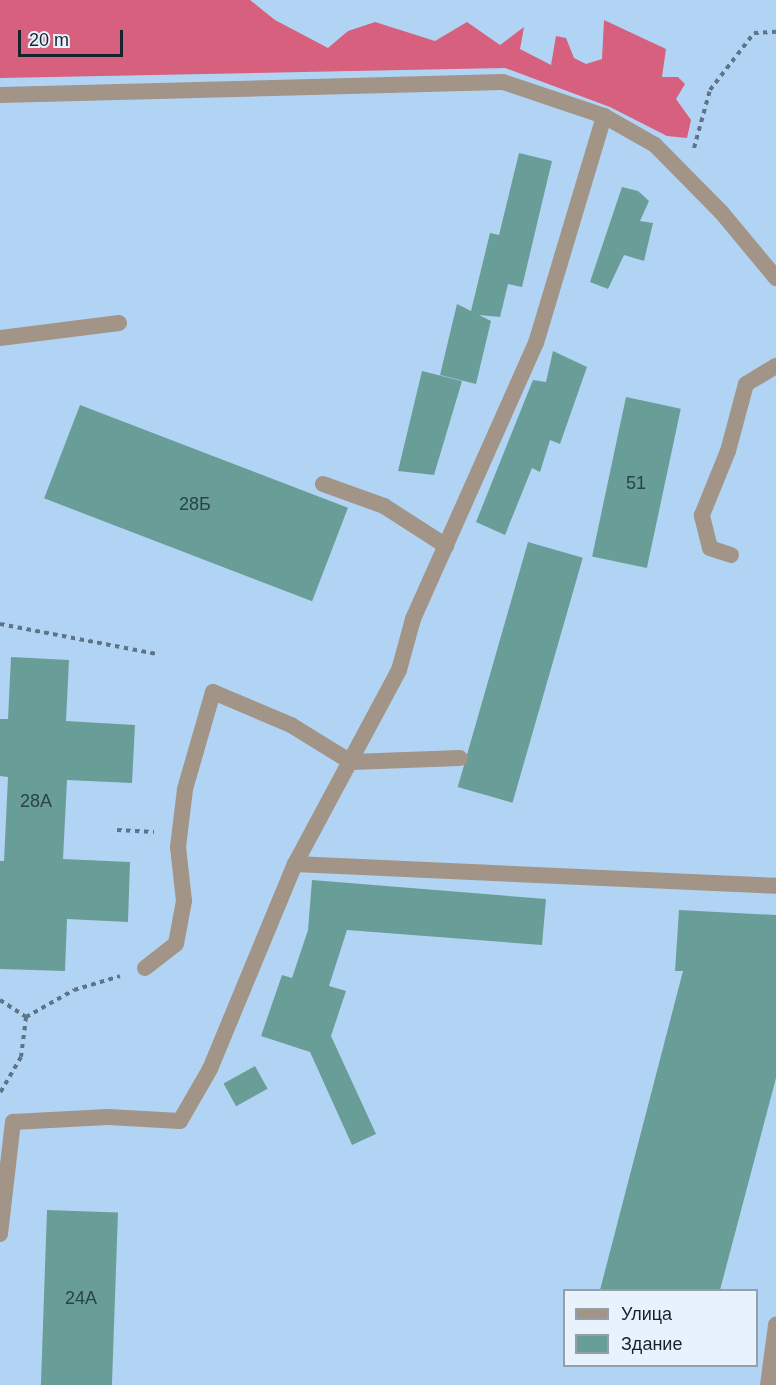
<!DOCTYPE html>
<html>
<head>
<meta charset="utf-8">
<style>
  body { margin:0 }
  #map { position:relative; width:776px; height:1385px; overflow:hidden; background:#b2d4f4; font-family:Arial,sans-serif }
  div>[style] { position:absolute }
  [style*='--x'] { left:calc(var(--x)*1px); top:calc(var(--y)*1px); width:calc(var(--w)*1px); rotate:calc(var(--a)*1deg) }
  .forest>* { inset:0; background:#d6607e }
  .building>* { inset:0; background:#689e97; transform-origin:0 0 }
  .path>* { height:4px; margin-top:-2px; transform-origin:0; background:repeating-linear-gradient(90deg,#5d7489 0 4.5px,transparent 0 9px) }
  .service>* { height:16px; margin:-8px; padding:0 8px; transform-origin:8px; border-radius:8px; background:#a29486 }
  .minor>* { height:16px; margin:-8px; padding:0 8px; transform-origin:8px; border-radius:8px; background:#a29486 }
  span { translate:-50% -50%; white-space:nowrap; text-align:center; line-height:1.15; -webkit-text-stroke:5px #e8f2fc; paint-order:stroke }
  .number-label { font-size:18px; color:#2a4249 }
  .number-label span { -webkit-text-stroke-width:0 }
  .legend { position:absolute; left:563px; top:1289px; width:195px; height:78px; box-sizing:border-box; background:#e8f2fc; border:2px solid #949faa; margin:0; padding:8px 10px; list-style:none; font-size:18px; color:#16232f }
  .legend li { display:flex; align-items:center; gap:12px; height:30px }
  .legend b { width:30px; border:2px solid #949faa }
  .scale { position:absolute; left:18px; top:30px; width:105px; height:27px; box-sizing:border-box; border:3px solid #16232f; border-top:0; padding-left:8px; font-size:18px; line-height:21px; white-space:nowrap; color:#16232f; -webkit-text-stroke:4px #e8f2fc; paint-order:stroke }
</style>
</head>
<body>
<div id="map">
  <div class="forest">
    <div style="clip-path:polygon(0 0,250px 0,275px 20px,328px 48px,348px 31px,375px 22px,435px 41px,467px 22px,500px 45px,524px 27px,520px 49px,551px 65px,556px 36px,566px 38px,574px 58px,586px 64px,602px 59px,604px 20px,666px 49px,662px 77px,678px 77px,685px 84px,676px 99px,691px 120px,687px 138px,667px 136px,610px 107px,505px 68px,0 78px)"></div>
  </div>
  <div class="building">
    <div style="clip-path:polygon(519px 153px,552px 161px,522px 287px,508px 284px,500px 317px,479px 315px,491px 321px,476px 384px,440px 375px,457px 304px,471px 311px,490px 233px,499px 235px)"></div>
    <div style="clip-path:polygon(622px 187px,638px 191px,649px 201px,640px 221px,653px 223px,644px 261px,624px 255px,608px 289px,590px 282px)"></div>
    <div style="clip-path:polygon(553px 351px,587px 367px,560px 444px,550px 440px,540px 472px,532px 468px,505px 535px,476px 522px,533px 380px,546px 382px)"></div>
    <div style="clip-path:polygon(422px 371px,462px 381px,434px 475px,398px 471px)"></div>
    <div style="left:626px;top:397px;width:56px;height:163px;rotate:12deg"></div>
    <div style="left:80px;top:405px;width:287px;height:100px;rotate:21deg"></div>
    <div style="left:528px;top:542px;width:57px;height:255px;rotate:16deg"></div>
    <div style="clip-path:polygon(11px 657px,69px 660px,66px 721px,135px 725px,132px 783px,67px 780px,63px 859px,130px 862px,128px 922px,67px 919px,65px 971px,0 969px,0 861px,4px 861px,8px 777px,0 776px,0 719px,8px 719px)"></div>
    <div style="clip-path:polygon(312px 880px,546px 899px,542px 945px,347px 930px,329px 986px,346px 991px,331px 1036px,376px 1134px,352px 1145px,310px 1052px,261px 1036px,282px 975px,292px 978px,308px 930px)"></div>
    <div style="clip-path:polygon(679px 910px,776px 915px,776px 1078px,720px 1290px,600px 1290px,683px 971px,675px 971px)"></div>
    <div style="left:255px;top:1066px;width:26px;height:36px;rotate:61deg"></div>
    <div style="left:47px;top:1210px;width:71px;height:175px;rotate:2deg"></div>
  </div>
  <div class="path">
    <div style="--x:694;--y:148;--w:60;--a:-74.6"></div>
    <div style="--x:710;--y:90;--w:72;--a:-52.3"></div>
    <div style="--x:754;--y:33;--w:22;--a:-3"></div>
    <div style="--x:0;--y:624;--w:161;--a:10.8"></div>
    <div style="--x:117;--y:830;--w:37;--a:3"></div>
    <div style="--x:0;--y:1000;--w:31;--a:33"></div>
    <div style="--x:26;--y:1017;--w:40;--a:97.1"></div>
    <div style="--x:21;--y:1057;--w:42;--a:120.3"></div>
    <div style="--x:26;--y:1017;--w:55;--a:-29.4"></div>
    <div style="--x:74;--y:990;--w:48;--a:-16.9"></div>
  </div>
  <div class="service">
    <div style="--x:0;--y:338;--w:120;--a:-7.2"></div>
    <div style="--x:323;--y:484;--w:65;--a:19.8"></div>
    <div style="--x:384;--y:506;--w:74;--a:32.8"></div>
    <div style="--x:731;--y:555;--w:22;--a:-162"></div>
    <div style="--x:710;--y:548;--w:34;--a:-104"></div>
    <div style="--x:702;--y:515;--w:69;--a:-67.9"></div>
    <div style="--x:728;--y:451;--w:69;--a:-75"></div>
    <div style="--x:746;--y:384;--w:35;--a:-31"></div>
    <div style="--x:295;--y:864;--w:482;--a:2.6"></div>
    <div style="--x:145;--y:968;--w:39;--a:-38"></div>
    <div style="--x:176;--y:944;--w:44;--a:-79.5"></div>
    <div style="--x:184;--y:901;--w:54;--a:-96.3"></div>
    <div style="--x:178;--y:847;--w:58;--a:-83.1"></div>
    <div style="--x:185;--y:789;--w:101;--a:-73.9"></div>
    <div style="--x:213;--y:692;--w:85;--a:22.9"></div>
    <div style="--x:291;--y:725;--w:70;--a:31.7"></div>
    <div style="--x:351;--y:762;--w:109;--a:-2.1"></div>
    <div style="--x:0;--y:1234;--w:113;--a:-83.4"></div>
    <div style="--x:13;--y:1122;--w:95;--a:-3"></div>
    <div style="--x:108;--y:1117;--w:72;--a:3.2"></div>
    <div style="--x:180;--y:1121;--w:60;--a:-60"></div>
    <div style="--x:210;--y:1069;--w:222;--a:-67.5"></div>
    <div style="--x:295;--y:864;--w:220;--a:-61.8"></div>
    <div style="--x:399;--y:670;--w:53;--a:-74.6"></div>
    <div style="--x:413;--y:619;--w:302;--a:-66"></div>
    <div style="--x:536;--y:343;--w:237;--a:-73.3"></div>
  </div>
  <div class="minor">
    <div style="--x:0;--y:95;--w:503;--a:-1.48"></div>
    <div style="--x:503;--y:82;--w:107;--a:18.6"></div>
    <div style="--x:604;--y:116;--w:59;--a:29.6"></div>
    <div style="--x:655;--y:145;--w:95;--a:45.4"></div>
    <div style="--x:722;--y:213;--w:85;--a:50.3"></div>
    <div style="--x:768;--y:1385;--w:61;--a:-82.4"></div>
  </div>
  <div class="number-label">
    <span style="left:636px;top:483px">51</span>
    <span style="left:195px;top:504px">28Б</span>
    <span style="left:36px;top:801px">28А</span>
    <span style="left:81px;top:1298px">24А</span>
  </div>
  <ul class="legend">
  <li><b style="height:8px;background:#a29486"></b>Улица</li>
  <li><b style="height:16px;background:#689e97"></b>Здание</li>
  </ul>
  <div class="scale">20 m</div>
</div>
</body>
</html>
